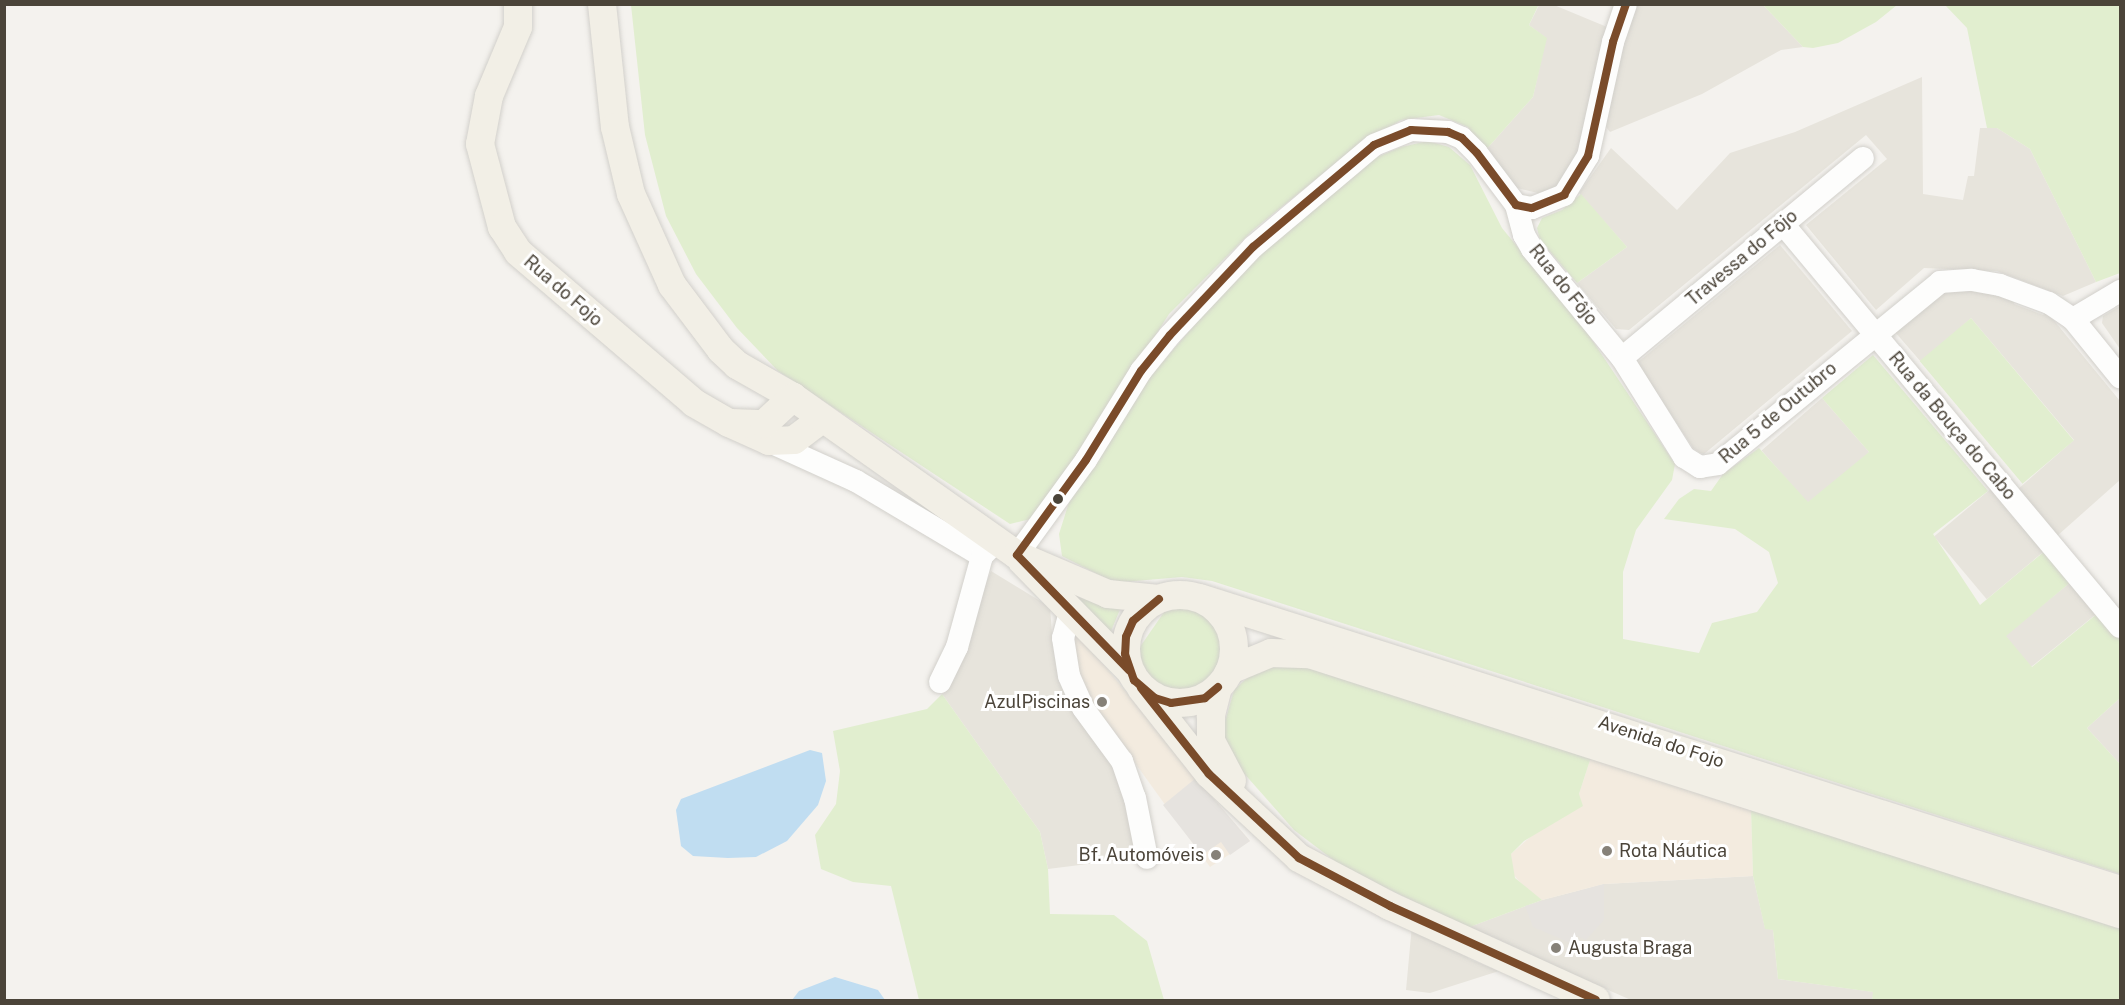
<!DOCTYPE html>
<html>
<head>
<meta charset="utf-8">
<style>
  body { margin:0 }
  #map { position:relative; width:2125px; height:1005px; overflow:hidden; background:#f4f2ee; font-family:"Public Sans",sans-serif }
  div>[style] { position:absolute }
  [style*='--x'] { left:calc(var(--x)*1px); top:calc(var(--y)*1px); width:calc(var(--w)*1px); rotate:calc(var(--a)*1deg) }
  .residential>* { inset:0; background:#e7e4dc; transform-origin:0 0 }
  .commercial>* { inset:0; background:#f3ebdf }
  .green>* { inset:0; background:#e1eecf; transform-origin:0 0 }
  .parking>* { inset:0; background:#e6e3df }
  .water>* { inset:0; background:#c0ddf1 }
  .roads { filter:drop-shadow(0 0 2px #d2d0cb) drop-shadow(0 0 2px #d2d0cb) }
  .minor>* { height:22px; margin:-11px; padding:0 11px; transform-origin:11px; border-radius:11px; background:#fdfdfc }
  .major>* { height:28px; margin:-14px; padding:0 14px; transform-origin:14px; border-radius:14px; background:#f2efe6 }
  .major>.ring { margin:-14px; padding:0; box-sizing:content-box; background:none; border:28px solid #f2efe6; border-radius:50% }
  .bus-1>* { height:8px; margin:-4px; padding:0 4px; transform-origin:4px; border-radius:4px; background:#7a4b2a }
  .dots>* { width:16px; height:16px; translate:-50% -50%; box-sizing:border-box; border:3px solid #fff; border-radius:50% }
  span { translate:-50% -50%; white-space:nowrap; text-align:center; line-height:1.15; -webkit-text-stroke:6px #fff; paint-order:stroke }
  .street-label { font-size:18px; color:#4b4439 }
  .poi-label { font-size:18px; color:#4b4439 }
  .right { translate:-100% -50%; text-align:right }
  .left { translate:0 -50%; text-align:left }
  .frame { position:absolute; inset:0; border:6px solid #4b4439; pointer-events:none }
</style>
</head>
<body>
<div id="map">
  <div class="residential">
    <div style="clip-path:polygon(1539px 5px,1554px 5px,1607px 27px,1586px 139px,1567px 181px,1542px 194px,1513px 187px,1484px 152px,1533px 97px,1546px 38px,1529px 25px)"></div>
    <div style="clip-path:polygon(1635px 5px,1763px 5px,1803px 47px,1781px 50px,1702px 94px,1610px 132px,1606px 127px,1618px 54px)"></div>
    <div style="clip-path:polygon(1922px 77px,1923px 194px,1963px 200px,1968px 176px,1974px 176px,1980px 128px,1997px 128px,2030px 149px,2096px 282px,2063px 296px,1997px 271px,1924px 268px,1876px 310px,1806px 225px,1887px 159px,1866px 135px,1629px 330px,1616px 329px,1577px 283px,1627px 247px,1579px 193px,1611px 148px,1677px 210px,1730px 153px,1795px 132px)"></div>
    <div style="clip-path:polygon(1780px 245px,1852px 331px,1704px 454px,1700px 453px,1693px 448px,1637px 363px)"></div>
    <div style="clip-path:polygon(1961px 289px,2014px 298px,2014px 304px,2043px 315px,2047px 312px,2120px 401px,2120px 480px,2057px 536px,2017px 490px,2074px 440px,1971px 318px,1922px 363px,1895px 332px,1937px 294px)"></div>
    <div style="clip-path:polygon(2120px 306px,2120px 349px,2102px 323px,2103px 316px)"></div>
    <div style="left:1822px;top:398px;width:72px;height:80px;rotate:49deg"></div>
    <div style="left:1993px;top:487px;width:82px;height:77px;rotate:50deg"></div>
    <div style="clip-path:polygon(991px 571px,1050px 607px,1052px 634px,1068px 681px,1114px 753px,1143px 857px,1048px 869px,1040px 832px,942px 694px)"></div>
    <div style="left:2072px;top:581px;width:41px;height:87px;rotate:51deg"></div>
    <div style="clip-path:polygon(2120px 698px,2120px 764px,2087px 728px)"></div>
    <div style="clip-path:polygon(1753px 876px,1765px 928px,1773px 930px,1778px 979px,1874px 992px,1872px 1000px,1631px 1000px,1467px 928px,1542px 900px,1604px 884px)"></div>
    <div style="clip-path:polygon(1412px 925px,1465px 949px,1469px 959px,1499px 971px,1430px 993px,1406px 990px)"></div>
  </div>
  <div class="commercial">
    <div style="clip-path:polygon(1074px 628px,1196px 778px,1250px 841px,1210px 867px,1081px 688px,1075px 672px)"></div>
    <div style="clip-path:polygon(1591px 757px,1751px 808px,1753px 876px,1604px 884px,1542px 900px,1525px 888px,1512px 873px,1511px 854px,1579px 794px)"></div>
  </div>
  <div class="green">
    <div style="clip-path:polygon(1539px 4px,1529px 25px,1547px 38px,1533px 97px,1484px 152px,1468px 127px,1439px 115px,1401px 120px,1352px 150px,1253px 230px,1169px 314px,1081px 452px,1031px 519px,1010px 524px,778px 371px,737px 328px,696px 274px,666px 216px,645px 135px,631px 5px)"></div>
    <div style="clip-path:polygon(1763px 5px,1897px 5px,1876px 22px,1838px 43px,1813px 48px,1803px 47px)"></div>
    <div style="clip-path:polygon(1945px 5px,2120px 5px,2120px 273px,2096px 282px,2030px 149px,1997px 128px,1987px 128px,1967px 28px)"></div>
    <div style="clip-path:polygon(1428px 141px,1449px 147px,1470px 165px,1502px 228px,1584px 328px,1675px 464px,1672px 480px,1636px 530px,1623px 572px,1623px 639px,1699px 653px,1712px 623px,1757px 612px,1778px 583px,1769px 552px,1735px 529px,1664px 519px,1679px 499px,1694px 489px,1711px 491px,1723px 474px,1759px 448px,1808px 502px,1869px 452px,1822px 398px,1873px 355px,1988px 491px,1933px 534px,1980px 605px,2046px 550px,2072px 581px,2006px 636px,2032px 667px,2098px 613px,2120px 639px,2120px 698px,2087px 728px,2120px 764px,2120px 874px,1212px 581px,1182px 577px,1123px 582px,1107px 579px,1062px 556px,1059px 534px,1071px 496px,1138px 391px,1249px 261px,1375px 158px,1401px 147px)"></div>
    <div style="clip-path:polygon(1581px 194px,1627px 247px,1577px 283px,1540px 240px,1537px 228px,1542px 218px,1562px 210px)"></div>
    <div style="left:1971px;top:318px;width:160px;height:67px;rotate:50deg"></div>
    <div style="clip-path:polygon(1067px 590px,1121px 607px,1109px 636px)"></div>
    <div style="clip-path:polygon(1176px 604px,1206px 612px,1220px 631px,1223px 646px,1215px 675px,1198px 687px,1177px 692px,1162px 688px,1145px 676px,1135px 654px,1169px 605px)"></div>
    <div style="clip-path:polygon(1305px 665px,1591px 757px,1579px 794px,1583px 806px,1524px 841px,1511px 854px,1515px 878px,1542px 900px,1467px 928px,1340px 865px,1294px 830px,1241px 770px,1226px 746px,1223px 729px,1234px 690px,1247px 678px,1265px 668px)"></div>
    <div style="clip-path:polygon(942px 694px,1040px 832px,1048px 869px,1050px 914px,1114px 915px,1147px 941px,1164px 1000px,919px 1000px,891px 886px,853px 882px,821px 869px,815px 835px,836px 804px,840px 771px,833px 731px,927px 709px)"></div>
    <div style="clip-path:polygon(1751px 808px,2120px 929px,2120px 1000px,1872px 1000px,1873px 992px,1778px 979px,1773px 930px,1765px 929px,1753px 876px)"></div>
  </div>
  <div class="parking">
    <div style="clip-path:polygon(1196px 778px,1250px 841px,1230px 855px,1221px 842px,1202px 855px,1163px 805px)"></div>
    <div style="clip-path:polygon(1604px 884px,1604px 920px,1586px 940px,1577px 936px,1573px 944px,1533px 927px,1525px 906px)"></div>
  </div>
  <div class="water">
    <div style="clip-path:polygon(810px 750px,822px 753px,826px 781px,818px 805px,787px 841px,756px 857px,728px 858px,693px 856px,681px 846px,676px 810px,681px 799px)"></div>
    <div style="clip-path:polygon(835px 977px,878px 990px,885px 1000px,792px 1000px,799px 991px)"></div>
  </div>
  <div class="roads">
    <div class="minor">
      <div style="--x:1516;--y:205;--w:31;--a:75"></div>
      <div style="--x:1524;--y:235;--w:16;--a:60"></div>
      <div style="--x:1532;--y:249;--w:141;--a:50.5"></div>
      <div style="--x:1622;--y:358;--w:117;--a:57.9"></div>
      <div style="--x:1684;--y:457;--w:19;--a:32"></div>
      <div style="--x:1700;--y:467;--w:18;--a:-9"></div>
      <div style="--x:1718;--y:464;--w:287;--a:-39.3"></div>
      <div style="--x:1940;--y:282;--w:32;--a:-4"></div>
      <div style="--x:1972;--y:280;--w:28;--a:10"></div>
      <div style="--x:2000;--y:285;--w:52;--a:20.2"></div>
      <div style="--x:2049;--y:303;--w:29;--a:34"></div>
      <div style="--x:2073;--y:319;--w:75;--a:51"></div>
      <div style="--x:1783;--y:224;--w:525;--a:50.1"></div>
      <div style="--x:2073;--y:319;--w:55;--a:-30.8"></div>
      <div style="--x:1622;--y:358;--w:313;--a:-39.7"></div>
      <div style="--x:770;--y:442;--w:94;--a:24.4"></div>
      <div style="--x:856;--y:481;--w:147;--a:30.8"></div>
      <div style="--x:1017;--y:555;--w:117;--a:-54"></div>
      <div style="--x:1086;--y:460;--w:105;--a:-58.3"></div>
      <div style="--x:1141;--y:371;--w:46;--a:-51.1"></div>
      <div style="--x:1170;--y:335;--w:121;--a:-46.7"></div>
      <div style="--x:1253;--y:247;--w:158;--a:-40.1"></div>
      <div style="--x:1374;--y:145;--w:40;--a:-22"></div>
      <div style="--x:1411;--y:130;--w:37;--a:3"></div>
      <div style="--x:1448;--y:132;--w:15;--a:23"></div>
      <div style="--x:1462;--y:138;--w:21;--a:45"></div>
      <div style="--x:1477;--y:153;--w:65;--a:53.1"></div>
      <div style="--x:1516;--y:205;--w:16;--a:11"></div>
      <div style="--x:1532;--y:208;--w:35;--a:-22"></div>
      <div style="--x:1564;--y:195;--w:46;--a:-58.4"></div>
      <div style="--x:1588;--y:156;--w:117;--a:-77.6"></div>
      <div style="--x:1613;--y:42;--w:40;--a:-71.1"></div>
      <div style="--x:1070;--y:612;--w:27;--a:105"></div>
      <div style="--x:1063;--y:638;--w:38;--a:81"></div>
      <div style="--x:1069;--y:676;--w:35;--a:66"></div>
      <div style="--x:1083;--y:708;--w:66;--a:53.7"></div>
      <div style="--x:1122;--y:761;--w:39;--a:71"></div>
      <div style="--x:1135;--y:798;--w:61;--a:78.7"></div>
      <div style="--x:940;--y:682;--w:39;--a:-64"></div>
      <div style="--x:957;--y:647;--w:94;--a:-74.6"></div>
      <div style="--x:982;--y:556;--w:13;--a:-45"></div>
    </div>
    <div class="major">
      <div style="--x:518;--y:4;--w:23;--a:90"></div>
      <div style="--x:518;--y:27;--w:75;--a:112.8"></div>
      <div style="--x:489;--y:96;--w:49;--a:100.6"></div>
      <div style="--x:480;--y:144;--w:86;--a:75.2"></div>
      <div style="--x:502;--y:227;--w:30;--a:57"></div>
      <div style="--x:518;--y:252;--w:232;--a:40.6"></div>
      <div style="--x:694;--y:403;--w:40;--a:29.7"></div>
      <div style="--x:729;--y:423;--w:44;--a:24.2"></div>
      <div style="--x:769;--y:441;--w:25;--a:-2"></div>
      <div style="--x:794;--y:440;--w:36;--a:-37"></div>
      <div style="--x:602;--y:4;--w:124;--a:84"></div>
      <div style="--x:615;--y:127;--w:69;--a:76.6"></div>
      <div style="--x:631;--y:194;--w:100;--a:65.7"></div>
      <div style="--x:672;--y:285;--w:81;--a:53"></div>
      <div style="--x:721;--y:350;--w:22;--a:43"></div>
      <div style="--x:737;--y:365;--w:64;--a:29.7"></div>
      <div style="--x:793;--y:397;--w:274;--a:35.2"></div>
      <div style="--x:1017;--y:555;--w:99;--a:23.2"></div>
      <div style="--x:1108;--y:594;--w:51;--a:5.6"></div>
      <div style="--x:731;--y:423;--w:33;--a:2"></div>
      <div style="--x:764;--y:424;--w:40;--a:-43"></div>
      <div style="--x:1022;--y:561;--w:153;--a:45.5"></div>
      <div class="ring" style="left:1126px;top:595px;width:80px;height:80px"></div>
      <div style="--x:1200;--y:598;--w:965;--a:17.61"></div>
      <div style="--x:1230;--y:670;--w:44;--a:-22.5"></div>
      <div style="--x:1271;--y:653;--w:38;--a:2"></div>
      <div style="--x:1309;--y:654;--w:852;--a:17.78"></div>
      <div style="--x:1218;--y:687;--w:30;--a:104"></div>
      <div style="--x:1211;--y:716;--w:25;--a:90"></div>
      <div style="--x:1211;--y:741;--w:45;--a:62.3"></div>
      <div style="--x:1141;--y:688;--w:110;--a:51.7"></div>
      <div style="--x:1209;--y:774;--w:123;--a:43"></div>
      <div style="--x:1299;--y:858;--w:103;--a:27.8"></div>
      <div style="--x:1390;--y:906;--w:226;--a:24.5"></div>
    </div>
  </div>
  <div class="bus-1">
    <div style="--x:1017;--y:555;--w:117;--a:-54"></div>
    <div style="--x:1086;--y:460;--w:105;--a:-58.3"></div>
    <div style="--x:1141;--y:371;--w:46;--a:-51.1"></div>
    <div style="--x:1170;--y:335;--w:121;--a:-46.7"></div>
    <div style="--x:1253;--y:247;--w:158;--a:-40.1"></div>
    <div style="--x:1374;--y:145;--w:40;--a:-22"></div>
    <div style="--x:1411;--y:130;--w:37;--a:3"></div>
    <div style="--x:1448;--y:132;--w:15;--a:23"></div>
    <div style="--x:1462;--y:138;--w:21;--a:45"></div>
    <div style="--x:1477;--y:153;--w:65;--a:53.1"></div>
    <div style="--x:1516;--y:205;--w:16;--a:11"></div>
    <div style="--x:1532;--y:208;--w:35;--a:-22"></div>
    <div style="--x:1564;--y:195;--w:46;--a:-58.4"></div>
    <div style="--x:1588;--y:156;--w:117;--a:-77.6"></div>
    <div style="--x:1613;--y:42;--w:40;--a:-71.1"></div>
    <div style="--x:1017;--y:555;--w:161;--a:45.8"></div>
    <div style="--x:1159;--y:599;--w:34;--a:140"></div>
    <div style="--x:1133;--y:621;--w:17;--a:114"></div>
    <div style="--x:1126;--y:637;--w:17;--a:93"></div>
    <div style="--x:1125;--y:654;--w:28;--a:71"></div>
    <div style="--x:1134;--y:680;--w:28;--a:41"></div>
    <div style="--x:1155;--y:698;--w:17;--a:17"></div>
    <div style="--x:1171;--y:703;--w:34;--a:-8"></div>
    <div style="--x:1205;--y:698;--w:17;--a:-40"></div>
    <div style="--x:1141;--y:688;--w:110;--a:51.7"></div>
    <div style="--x:1209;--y:774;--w:123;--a:43"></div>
    <div style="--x:1299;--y:858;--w:103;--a:27.8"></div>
    <div style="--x:1390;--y:906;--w:226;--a:24.5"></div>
  </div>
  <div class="dots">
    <div style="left:1058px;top:499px;background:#4b4439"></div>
    <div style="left:1102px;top:702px;background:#868178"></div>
    <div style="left:1607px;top:851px;background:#868178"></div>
    <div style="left:1216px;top:855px;background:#868178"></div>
    <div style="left:1556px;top:948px;background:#868178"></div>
  </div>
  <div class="street-label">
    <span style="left:1742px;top:258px;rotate:-40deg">Travessa do Fôjo</span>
    <span style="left:1563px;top:285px;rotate:51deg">Rua do Fôjo</span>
    <span style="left:563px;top:291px;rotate:41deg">Rua do Fojo</span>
    <span style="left:1778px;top:413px;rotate:-40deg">Rua 5 de Outubro</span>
    <span style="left:1952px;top:426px;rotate:50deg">Rua da Bouça do Cabo</span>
    <span style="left:1661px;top:742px;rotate:18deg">Avenida do Fojo</span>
  </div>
  <div class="poi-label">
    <span class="right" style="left:1090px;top:702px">AzulPiscinas</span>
    <span class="left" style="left:1619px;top:851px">Rota Náutica</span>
    <span class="right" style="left:1204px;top:855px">Bf. Automóveis</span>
    <span class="left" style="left:1568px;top:948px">Augusta Braga</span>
  </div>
  <div class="frame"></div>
</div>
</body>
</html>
